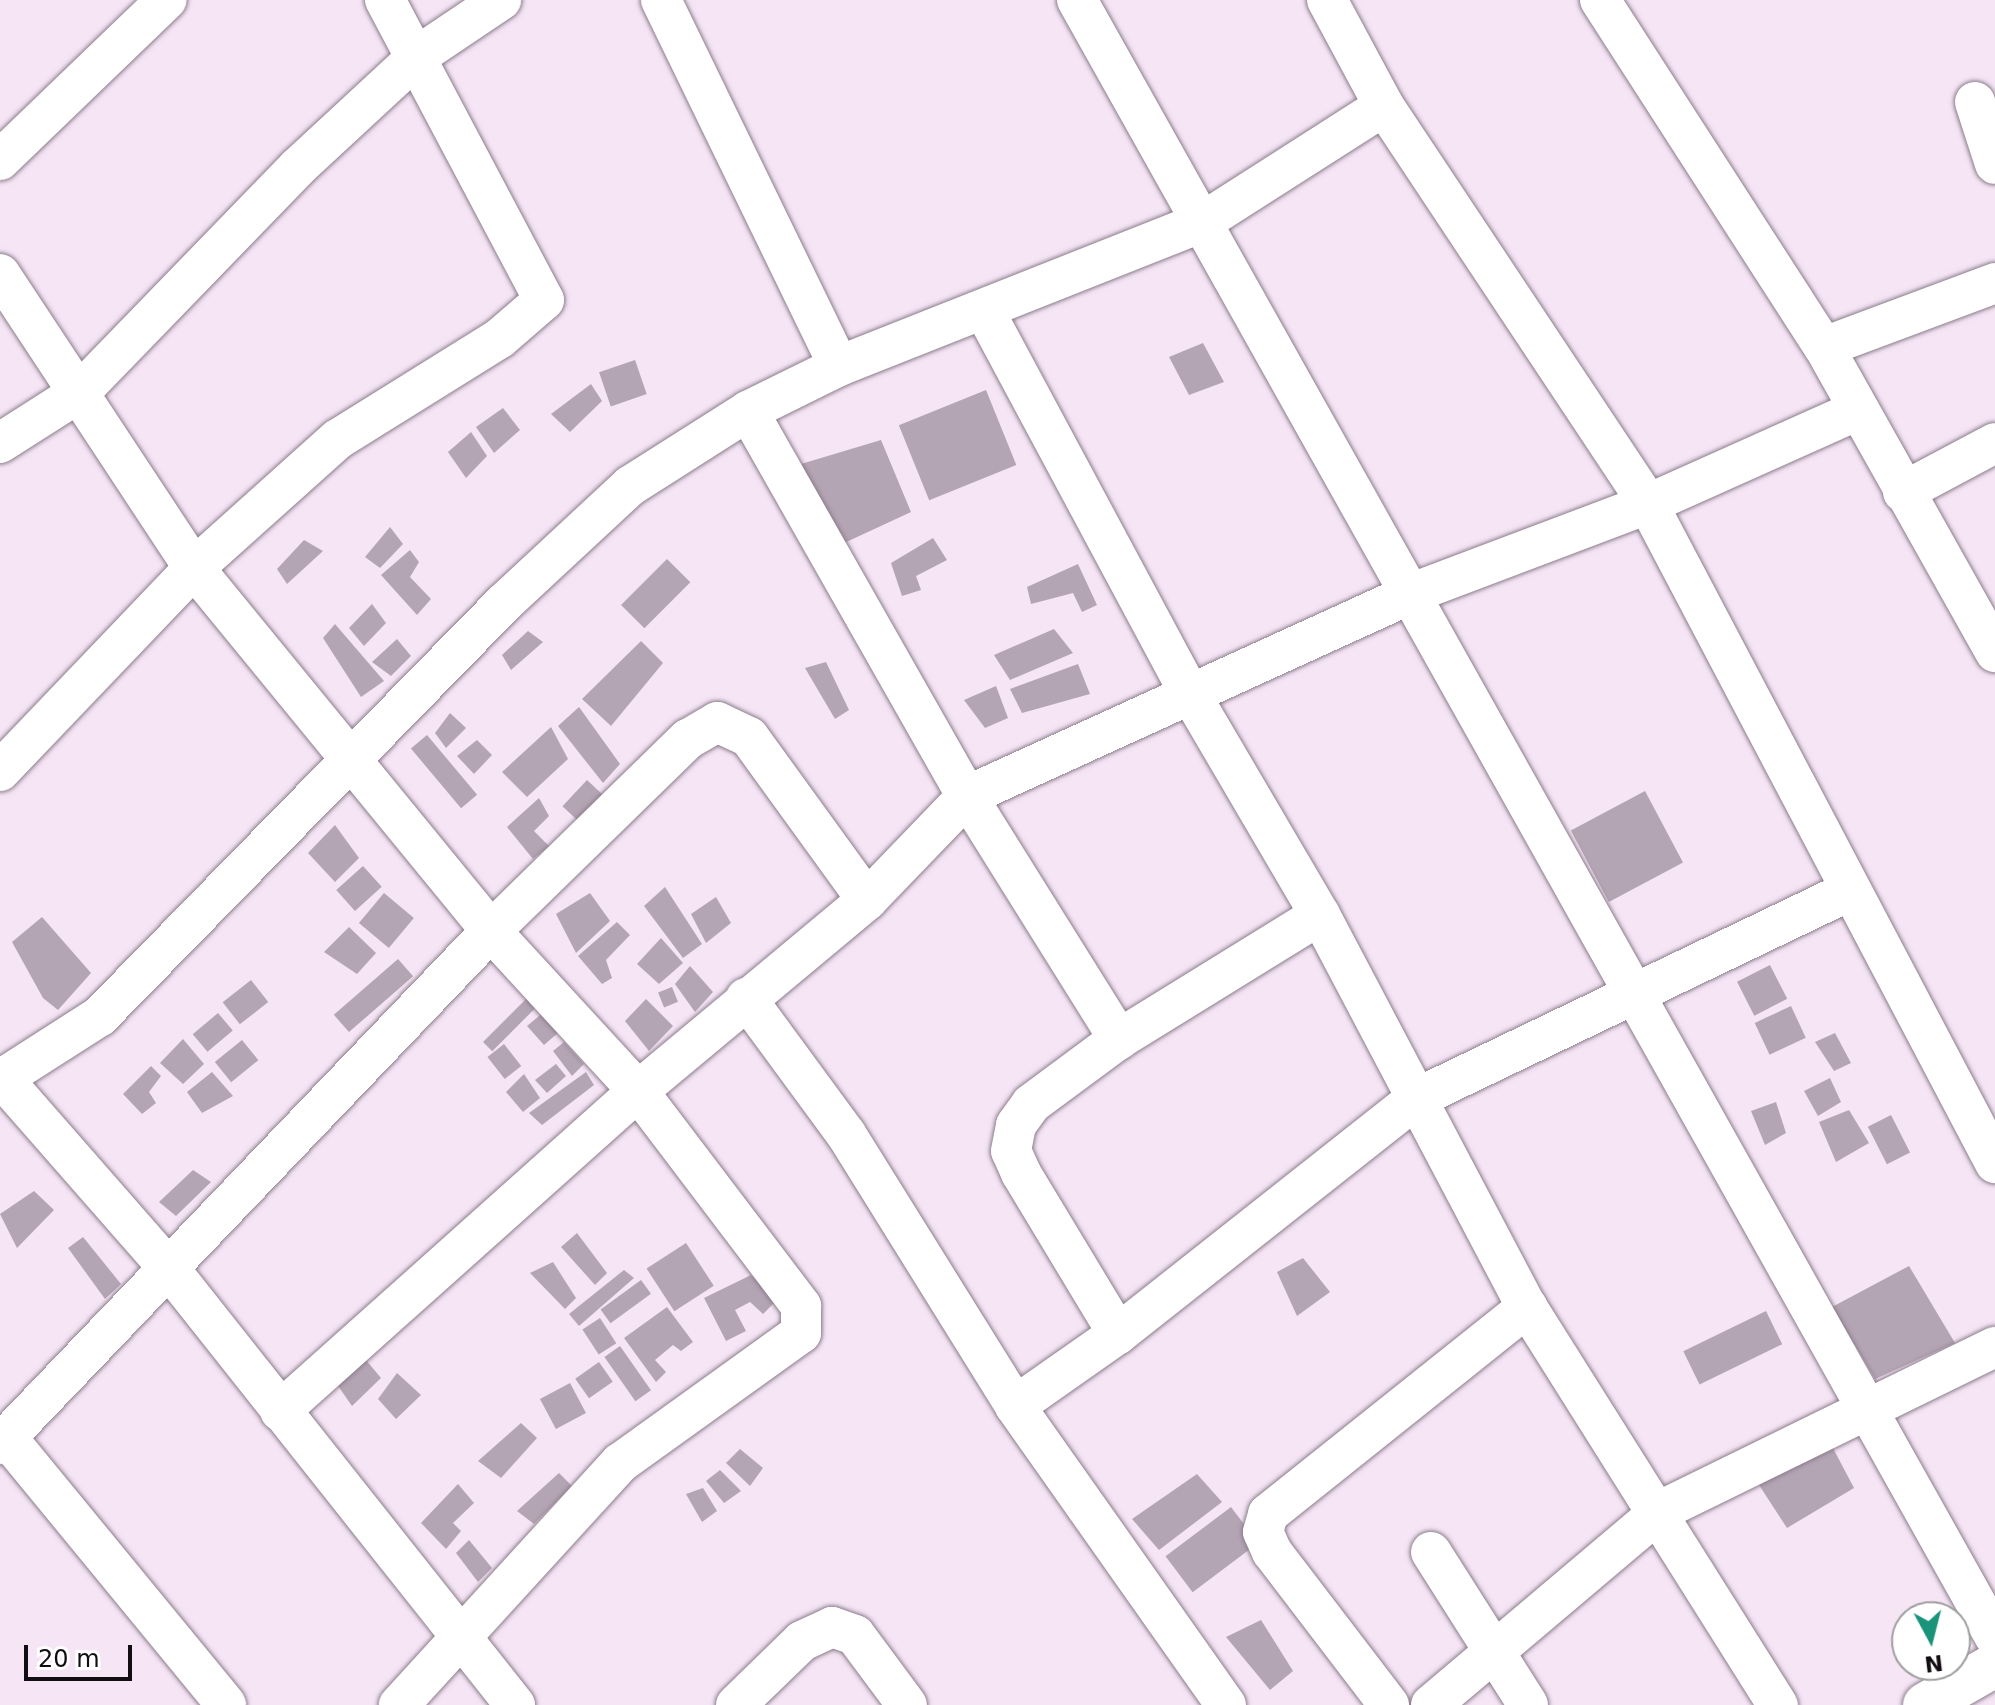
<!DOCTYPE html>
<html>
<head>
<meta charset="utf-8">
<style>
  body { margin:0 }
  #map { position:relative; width:1995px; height:1705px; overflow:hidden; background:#f5e5f5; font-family:"DejaVu Sans",sans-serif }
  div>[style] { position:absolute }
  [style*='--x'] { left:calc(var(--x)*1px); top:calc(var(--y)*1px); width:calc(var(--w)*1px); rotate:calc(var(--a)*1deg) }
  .building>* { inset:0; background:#b4a5b4; transform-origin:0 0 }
  .roads { filter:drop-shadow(0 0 2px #8b7d8b) drop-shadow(0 0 2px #8b7d8b) }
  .minor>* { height:40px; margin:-20px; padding:0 20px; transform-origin:20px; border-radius:20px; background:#fff }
  .tertiary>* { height:44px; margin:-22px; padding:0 22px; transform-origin:22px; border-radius:22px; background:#fff }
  span { translate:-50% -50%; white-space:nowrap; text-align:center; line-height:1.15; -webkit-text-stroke:8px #fff; paint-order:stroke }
  .north { position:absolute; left:1891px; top:1601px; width:80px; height:80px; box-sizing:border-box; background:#fff; border:2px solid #a09ea0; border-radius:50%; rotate:173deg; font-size:22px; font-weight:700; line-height:32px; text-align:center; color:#120d12 }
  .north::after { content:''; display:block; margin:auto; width:28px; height:36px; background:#199379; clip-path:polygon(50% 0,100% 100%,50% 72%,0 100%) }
  .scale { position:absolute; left:24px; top:1645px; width:108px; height:36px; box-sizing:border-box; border:4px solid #120d12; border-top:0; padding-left:10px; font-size:24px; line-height:28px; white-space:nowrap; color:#120d12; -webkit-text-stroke:6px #fff; paint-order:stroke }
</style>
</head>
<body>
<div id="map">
  <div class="building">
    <div style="clip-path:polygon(1203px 343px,1224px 382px,1189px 395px,1169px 357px)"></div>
    <div style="left:635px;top:360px;width:36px;height:38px;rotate:71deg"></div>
    <div style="clip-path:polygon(591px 384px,602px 401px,570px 432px,551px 414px)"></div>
    <div style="left:986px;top:390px;width:81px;height:94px;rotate:68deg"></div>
    <div style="clip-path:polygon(503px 408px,520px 430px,494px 453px,476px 427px)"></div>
    <div style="clip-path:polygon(471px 432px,487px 456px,466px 478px,448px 452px)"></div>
    <div style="clip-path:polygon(881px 440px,911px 512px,842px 544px,801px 464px)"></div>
    <div style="clip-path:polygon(390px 527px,403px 544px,380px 568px,365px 557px)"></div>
    <div style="clip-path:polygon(933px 538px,947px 560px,916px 576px,921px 590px,902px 596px,891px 563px)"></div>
    <div style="clip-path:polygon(304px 540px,323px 551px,287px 584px,277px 569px)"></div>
    <div style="clip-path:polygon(410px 550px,419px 562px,410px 577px,431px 599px,417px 615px,381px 575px)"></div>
    <div style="left:667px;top:559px;width:33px;height:65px;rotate:45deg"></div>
    <div style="clip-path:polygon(1078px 564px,1097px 605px,1082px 612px,1073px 593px,1031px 604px,1027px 587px)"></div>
    <div style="clip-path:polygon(372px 604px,386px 623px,364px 646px,349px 628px)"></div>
    <div style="clip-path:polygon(335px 624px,384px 681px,361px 697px,323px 638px)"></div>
    <div style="clip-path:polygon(1054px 629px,1073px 653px,1010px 680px,994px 655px)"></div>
    <div style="clip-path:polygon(528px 631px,543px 642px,511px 670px,502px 655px)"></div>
    <div style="clip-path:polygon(397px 639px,411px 656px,391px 676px,372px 662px)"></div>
    <div style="clip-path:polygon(641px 641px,663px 663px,611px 726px,582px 699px)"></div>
    <div style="clip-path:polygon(826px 662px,849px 710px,835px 719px,805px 668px)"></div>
    <div style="clip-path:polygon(1078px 664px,1090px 694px,1022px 713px,1010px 689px)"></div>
    <div style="clip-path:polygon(996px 686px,1008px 718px,985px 728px,964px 700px)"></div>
    <div style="clip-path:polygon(579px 707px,620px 764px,603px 783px,558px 726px)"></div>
    <div style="clip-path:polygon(450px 713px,466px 728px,446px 748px,435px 733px)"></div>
    <div style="clip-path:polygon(551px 727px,568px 759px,527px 797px,502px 772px)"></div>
    <div style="left:427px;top:735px;width:78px;height:21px;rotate:50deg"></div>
    <div style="clip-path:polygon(477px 740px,492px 755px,474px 774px,457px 756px)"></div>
    <div style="left:587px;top:780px;width:22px;height:36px;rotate:43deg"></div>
    <div style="left:1645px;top:791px;width:81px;height:84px;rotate:62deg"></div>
    <div style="clip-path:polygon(539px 798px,549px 816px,534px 831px,549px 846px,533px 859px,507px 827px)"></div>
    <div style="clip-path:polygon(335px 825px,359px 858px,335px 882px,308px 853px)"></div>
    <div style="left:363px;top:866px;width:28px;height:36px;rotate:48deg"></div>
    <div style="clip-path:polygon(665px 887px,702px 944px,683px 958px,644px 906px)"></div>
    <div style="left:384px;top:893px;width:39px;height:39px;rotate:40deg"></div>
    <div style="clip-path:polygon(590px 893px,610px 921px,576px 953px,556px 914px)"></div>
    <div style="clip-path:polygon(716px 897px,731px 923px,706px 943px,691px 914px)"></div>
    <div style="clip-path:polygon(42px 917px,91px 973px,58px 1010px,43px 998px,12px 942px)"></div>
    <div style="clip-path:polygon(617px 922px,630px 935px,606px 960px,612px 978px,602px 984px,578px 956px)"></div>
    <div style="clip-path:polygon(349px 927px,376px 953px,357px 974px,324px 952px)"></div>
    <div style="clip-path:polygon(661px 938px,683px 963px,659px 984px,637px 964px)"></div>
    <div style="left:398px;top:959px;width:23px;height:85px;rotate:49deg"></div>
    <div style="left:1770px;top:965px;width:38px;height:37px;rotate:63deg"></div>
    <div style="clip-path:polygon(690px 966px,713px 992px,695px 1012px,675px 984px)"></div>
    <div style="left:251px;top:980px;width:28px;height:36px;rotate:52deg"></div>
    <div style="left:672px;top:987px;width:16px;height:15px;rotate:68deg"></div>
    <div style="left:529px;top:996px;width:13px;height:65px;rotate:45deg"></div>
    <div style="clip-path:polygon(646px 999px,673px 1026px,649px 1051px,625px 1021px)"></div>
    <div style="left:1791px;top:1006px;width:35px;height:40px;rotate:65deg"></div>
    <div style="clip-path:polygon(545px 1011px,559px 1032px,544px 1045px,527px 1026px)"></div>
    <div style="left:218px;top:1013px;width:23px;height:33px;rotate:50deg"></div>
    <div style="clip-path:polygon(1835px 1033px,1851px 1063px,1834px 1071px,1815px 1042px)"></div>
    <div style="clip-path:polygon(183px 1039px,204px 1064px,183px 1084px,160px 1063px)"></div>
    <div style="left:242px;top:1040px;width:26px;height:35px;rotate:51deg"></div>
    <div style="clip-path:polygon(564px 1042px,584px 1064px,572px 1076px,553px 1051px)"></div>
    <div style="left:504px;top:1044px;width:28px;height:21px;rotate:52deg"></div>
    <div style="clip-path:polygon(556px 1064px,566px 1076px,547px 1093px,535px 1080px)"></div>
    <div style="clip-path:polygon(151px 1066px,161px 1076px,149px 1092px,156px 1103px,142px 1114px,123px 1094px)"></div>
    <div style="clip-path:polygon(212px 1072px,233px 1096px,202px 1113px,187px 1092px)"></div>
    <div style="clip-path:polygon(586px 1072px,594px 1085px,542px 1125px,529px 1113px)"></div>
    <div style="clip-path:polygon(524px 1074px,540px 1098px,523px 1112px,506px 1092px)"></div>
    <div style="clip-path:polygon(1830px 1078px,1841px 1102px,1818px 1116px,1804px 1091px)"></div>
    <div style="clip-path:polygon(1776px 1102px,1786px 1133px,1765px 1145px,1751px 1111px)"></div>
    <div style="clip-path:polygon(1849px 1110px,1869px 1143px,1836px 1162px,1819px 1122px)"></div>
    <div style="left:1891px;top:1115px;width:42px;height:26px;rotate:63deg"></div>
    <div style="clip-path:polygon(193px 1170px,211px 1182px,176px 1216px,159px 1202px)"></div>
    <div style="clip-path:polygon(34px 1191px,54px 1210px,17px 1248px,0 1214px)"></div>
    <div style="clip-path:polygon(577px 1233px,607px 1273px,595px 1285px,561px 1247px)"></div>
    <div style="clip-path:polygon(83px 1237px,121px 1284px,105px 1299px,68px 1248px)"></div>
    <div style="left:686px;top:1243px;width:51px;height:47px;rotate:57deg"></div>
    <div style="clip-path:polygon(1303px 1258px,1330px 1292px,1297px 1316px,1277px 1272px)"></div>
    <div style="clip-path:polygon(553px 1262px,576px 1298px,565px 1309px,530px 1273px)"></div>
    <div style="clip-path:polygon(1909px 1266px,1955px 1343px,1875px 1379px,1832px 1307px)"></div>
    <div style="clip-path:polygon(624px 1270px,634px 1278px,579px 1326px,569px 1314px)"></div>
    <div style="clip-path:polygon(751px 1275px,777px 1300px,763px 1314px,750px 1302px,735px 1310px,746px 1331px,726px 1341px,704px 1298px)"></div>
    <div style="left:641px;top:1280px;width:17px;height:50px;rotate:54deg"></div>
    <div style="clip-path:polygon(667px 1307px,693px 1342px,681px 1351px,673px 1345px,655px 1360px,666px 1372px,656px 1382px,624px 1338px)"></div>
    <div style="left:1766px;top:1311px;width:37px;height:92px;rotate:64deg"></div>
    <div style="left:600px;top:1318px;width:30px;height:21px;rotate:57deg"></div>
    <div style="left:620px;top:1346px;width:54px;height:19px;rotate:55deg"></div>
    <div style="clip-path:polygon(361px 1354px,381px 1378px,352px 1406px,336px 1383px)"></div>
    <div style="left:599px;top:1362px;width:24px;height:29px;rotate:55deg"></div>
    <div style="clip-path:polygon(397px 1373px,421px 1395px,396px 1419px,378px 1399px)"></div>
    <div style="left:570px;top:1383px;width:34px;height:34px;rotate:62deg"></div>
    <div style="clip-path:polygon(521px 1423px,537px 1438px,501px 1478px,478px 1461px)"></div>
    <div style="clip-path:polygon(1824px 1431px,1854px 1488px,1787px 1528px,1748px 1468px)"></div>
    <div style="clip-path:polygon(740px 1449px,763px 1468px,750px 1486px,726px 1463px)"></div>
    <div style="clip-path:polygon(720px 1470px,741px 1491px,724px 1503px,706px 1481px)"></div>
    <div style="clip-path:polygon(559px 1473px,572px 1486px,534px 1524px,517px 1511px)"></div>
    <div style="clip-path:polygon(1197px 1474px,1222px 1502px,1159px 1550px,1132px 1519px)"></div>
    <div style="clip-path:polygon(458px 1484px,474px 1503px,453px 1523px,461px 1531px,446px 1549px,421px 1523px)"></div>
    <div style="clip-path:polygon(703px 1488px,717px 1511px,702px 1522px,686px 1494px)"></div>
    <div style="left:1231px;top:1507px;width:45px;height:82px;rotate:53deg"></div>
    <div style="clip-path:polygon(469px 1540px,492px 1568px,478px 1582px,456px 1553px)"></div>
    <div style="clip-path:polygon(1261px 1620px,1293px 1671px,1270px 1690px,1226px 1637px)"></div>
  </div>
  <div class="roads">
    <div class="minor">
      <div style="--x:661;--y:0;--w:407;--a:64.1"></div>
      <div style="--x:1077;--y:0;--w:1877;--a:60.72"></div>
      <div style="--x:1327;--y:0;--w:120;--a:61.7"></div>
      <div style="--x:1384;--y:106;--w:478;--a:56.4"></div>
      <div style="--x:1648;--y:504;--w:745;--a:62.23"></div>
      <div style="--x:1600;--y:0;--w:413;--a:57.2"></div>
      <div style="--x:1824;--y:347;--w:350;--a:60.7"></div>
      <div style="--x:1975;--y:102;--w:65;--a:72.1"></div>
      <div style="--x:0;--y:160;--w:231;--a:-43.9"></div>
      <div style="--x:0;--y:274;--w:352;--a:56.6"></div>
      <div style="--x:194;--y:568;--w:469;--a:50.7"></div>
      <div style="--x:491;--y:931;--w:217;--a:47.4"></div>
      <div style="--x:638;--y:1091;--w:270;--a:52.8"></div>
      <div style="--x:801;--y:1306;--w:27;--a:90"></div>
      <div style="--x:801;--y:1333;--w:223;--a:144.3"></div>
      <div style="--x:620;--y:1463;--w:328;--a:132.4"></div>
      <div style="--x:984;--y:310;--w:431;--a:61.8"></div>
      <div style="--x:1188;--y:690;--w:261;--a:59.6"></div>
      <div style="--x:1320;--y:915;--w:443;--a:62.2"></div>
      <div style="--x:1527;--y:1307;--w:471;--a:57.8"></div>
      <div style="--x:1824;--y:347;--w:183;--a:-20.5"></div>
      <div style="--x:748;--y:411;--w:443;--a:60.4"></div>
      <div style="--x:967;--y:796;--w:287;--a:58"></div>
      <div style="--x:0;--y:443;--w:95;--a:-32.5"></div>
      <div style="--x:80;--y:392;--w:313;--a:-45.9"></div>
      <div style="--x:298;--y:167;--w:165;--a:-42.8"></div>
      <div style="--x:419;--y:55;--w:99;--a:-33.9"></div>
      <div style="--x:1903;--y:492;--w:104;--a:-28"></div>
      <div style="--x:0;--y:771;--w:281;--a:-46.3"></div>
      <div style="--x:194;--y:568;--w:193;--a:-41.9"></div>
      <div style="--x:338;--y:439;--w:191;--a:-31.9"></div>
      <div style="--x:500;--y:338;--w:58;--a:-40.8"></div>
      <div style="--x:544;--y:300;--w:340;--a:-117.9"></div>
      <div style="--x:746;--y:998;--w:169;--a:53.7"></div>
      <div style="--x:846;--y:1134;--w:320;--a:58.1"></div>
      <div style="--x:1015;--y:1406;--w:366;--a:54.8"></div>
      <div style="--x:2;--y:1078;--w:257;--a:48.8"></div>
      <div style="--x:171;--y:1271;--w:554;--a:51.6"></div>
      <div style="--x:0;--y:1080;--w:119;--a:-32.6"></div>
      <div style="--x:100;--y:1016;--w:578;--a:-45.63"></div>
      <div style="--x:504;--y:603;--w:172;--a:-42.9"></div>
      <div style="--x:630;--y:486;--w:140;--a:-32.4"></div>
      <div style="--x:748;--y:411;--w:102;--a:-26.3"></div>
      <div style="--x:839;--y:366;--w:389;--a:-21.6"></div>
      <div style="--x:1201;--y:223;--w:217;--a:-32.6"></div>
      <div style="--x:1118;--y:1334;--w:188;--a:-121.1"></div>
      <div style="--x:1021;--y:1173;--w:24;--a:-114"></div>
      <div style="--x:1011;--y:1151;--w:26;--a:-79"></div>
      <div style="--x:1016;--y:1125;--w:26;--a:-54"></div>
      <div style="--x:1031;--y:1104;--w:109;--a:-36.5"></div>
      <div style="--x:1119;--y:1039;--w:236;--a:-31.7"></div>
      <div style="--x:1015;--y:1406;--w:126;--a:-35"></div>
      <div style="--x:1118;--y:1334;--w:381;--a:-38.3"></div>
      <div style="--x:1417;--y:1098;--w:480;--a:-25.6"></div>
      <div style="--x:280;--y:1411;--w:480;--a:-41.8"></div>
      <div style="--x:638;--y:1091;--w:298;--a:-39.8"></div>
      <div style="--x:867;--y:900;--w:144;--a:-46.1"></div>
      <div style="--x:967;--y:796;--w:492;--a:-24.5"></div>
      <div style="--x:1415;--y:592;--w:249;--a:-20.7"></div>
      <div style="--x:1648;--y:504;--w:228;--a:-24.1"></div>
      <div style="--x:7;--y:1438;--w:345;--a:50.6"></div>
      <div style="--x:0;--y:1444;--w:710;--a:-46.26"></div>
      <div style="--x:491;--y:931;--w:275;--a:-44.3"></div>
      <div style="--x:688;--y:739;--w:34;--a:-30"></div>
      <div style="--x:717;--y:722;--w:35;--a:25"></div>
      <div style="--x:749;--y:737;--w:201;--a:54.1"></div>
      <div style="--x:1431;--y:1552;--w:181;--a:57.6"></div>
      <div style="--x:736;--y:1705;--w:92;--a:-44.1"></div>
      <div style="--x:802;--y:1641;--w:33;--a:-25"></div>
      <div style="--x:832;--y:1627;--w:24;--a:19"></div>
      <div style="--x:855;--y:1635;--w:87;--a:53.4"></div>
      <div style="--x:1389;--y:1705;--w:193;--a:-127.4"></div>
      <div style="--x:1272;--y:1552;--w:22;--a:-114"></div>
      <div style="--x:1263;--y:1532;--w:19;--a:-74"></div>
      <div style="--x:1268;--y:1514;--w:332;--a:-38.6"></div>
      <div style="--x:1431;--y:1705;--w:302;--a:-40.2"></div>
      <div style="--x:1662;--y:1510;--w:371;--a:-26.1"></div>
    </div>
    <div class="tertiary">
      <div style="--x:1925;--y:1705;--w:81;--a:-29.7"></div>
    </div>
  </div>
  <div class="north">N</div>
  <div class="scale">20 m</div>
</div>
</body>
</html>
